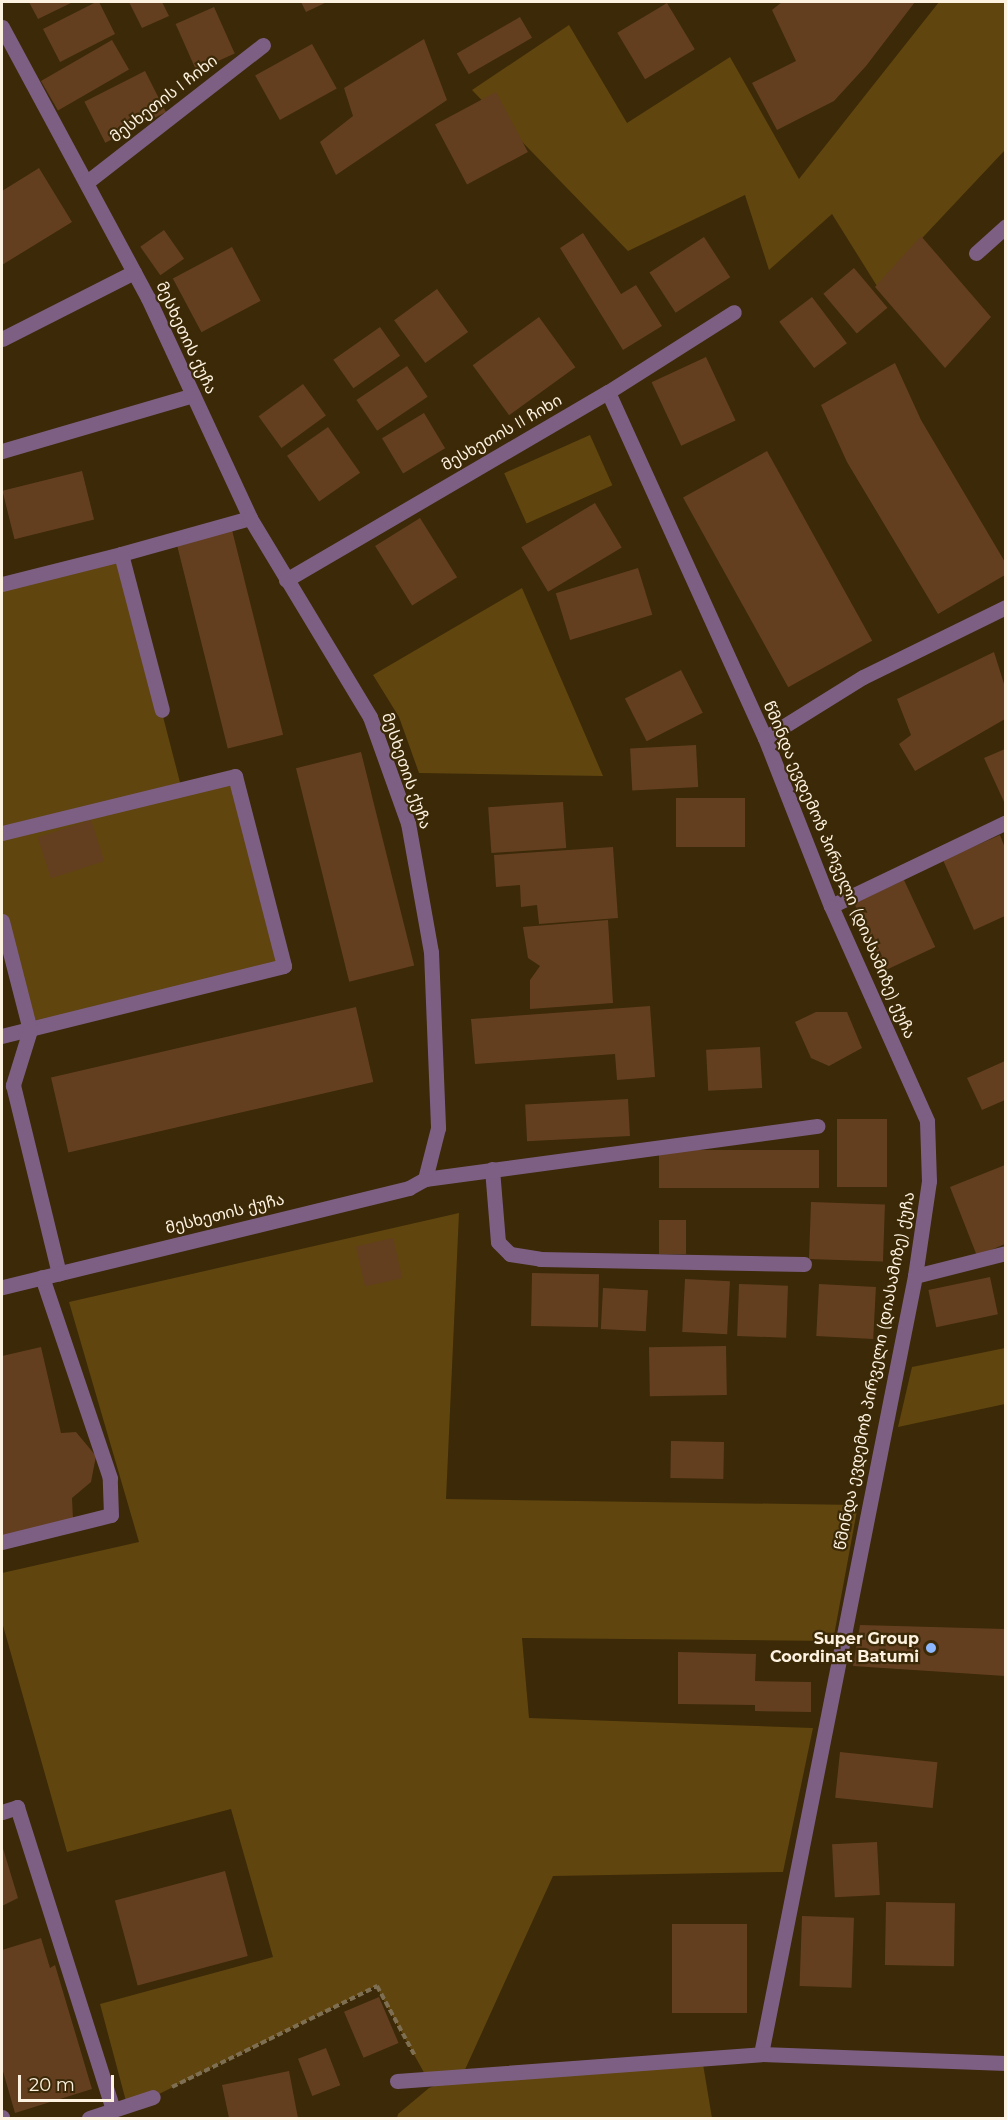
<!DOCTYPE html>
<html>
<head>
<meta charset="utf-8">
<style>
  body { margin:0 }
  #map { position:relative; width:1007px; height:2120px; overflow:hidden; background:#3b2907; font-family:Montserrat,"Noto Sans Georgian",sans-serif }
  div>[style] { position:absolute }
  [style*='--x'] { left:calc(var(--x)*1px); top:calc(var(--y)*1px); width:calc(var(--w)*1px); rotate:calc(var(--a)*1deg) }
  .green>* { inset:0; background:#60450f; transform-origin:0 0 }
  .building>* { inset:0; background:#633f20; transform-origin:0 0 }
  .path>* { height:4px; margin-top:-2px; transform-origin:0; background:repeating-linear-gradient(90deg,#7e6e52 0 6px,transparent 0 9px) }
  .service>* { height:15px; margin:-7.5px; padding:0 7.5px; transform-origin:7.5px; border-radius:7.5px; background:#7d5f84 }
  .minor>* { height:15px; margin:-7.5px; padding:0 7.5px; transform-origin:7.5px; border-radius:7.5px; background:#7d5f84 }
  .dots>* { width:16px; height:16px; translate:-50% -50%; box-sizing:border-box; border:3px solid #3b2907; border-radius:50% }
  span { translate:-50% -50%; white-space:nowrap; text-align:center; line-height:1.15; -webkit-text-stroke:4.5px #3b2907; paint-order:stroke }
  .street-label { font-size:16px; color:#fdf2e0 }
  .poi-label { font-size:16px; color:#fdf2e0; font-weight:700 }
  .right { translate:-100% -50%; text-align:right }
  .frame { position:absolute; inset:0; border:3px solid #fdf2e0; pointer-events:none }
  .scale { position:absolute; left:18px; top:2075px; width:96px; height:27px; box-sizing:border-box; border:3px solid #fdf2e0; border-top:0; padding-left:8px; font-size:18px; line-height:21px; white-space:nowrap; color:#fdf2e0; -webkit-text-stroke:4px #3b2907; paint-order:stroke }
</style>
</head>
<body>
<div id="map">
  <div class="green">
    <div style="clip-path:polygon(939px 2px,1005px 2px,1005px 150px,877px 286px,832px 214px,769px 270px,745px 195px,628px 251px,472px 90px,569px 25px,627px 123px,730px 57px,799px 179px)"></div>
    <div style="left:590px;top:435px;width:55px;height:94px;rotate:66deg"></div>
    <div style="clip-path:polygon(121px 554px,182px 790px,235px 776px,284px 966px,30px 1030px,2px 921px,2px 584px)"></div>
    <div style="clip-path:polygon(522px 588px,603px 776px,419px 773px,399px 717px,373px 675px)"></div>
    <div style="clip-path:polygon(459px 1213px,446px 1499px,858px 1505px,833px 1641px,522px 1638px,529px 1718px,813px 1728px,783px 1872px,553px 1876px,463px 2074px,702px 2058px,712px 2118px,397px 2118px,398px 2114px,429px 2088px,459px 2077px,427px 2078px,376px 1986px,153px 2097px,127px 2105px,100px 2004px,273px 1957px,231px 1809px,67px 1852px,2px 1622px,2px 1573px,139px 1542px,69px 1302px)"></div>
    <div style="clip-path:polygon(1005px 1348px,1005px 1404px,898px 1427px,912px 1367px)"></div>
  </div>
  <div class="building">
    <div style="clip-path:polygon(29px 2px,73px 2px,38px 19px)"></div>
    <div style="clip-path:polygon(96px 2px,99px 2px,115px 34px,60px 62px,43px 29px)"></div>
    <div style="clip-path:polygon(129px 2px,162px 2px,169px 16px,142px 28px)"></div>
    <div style="clip-path:polygon(301px 2px,327px 2px,306px 12px)"></div>
    <div style="clip-path:polygon(782px 2px,915px 2px,866px 66px,834px 101px,777px 130px,752px 83px,796px 61px,772px 10px)"></div>
    <div style="left:667px;top:3px;width:54px;height:58px;rotate:59deg"></div>
    <div style="left:214px;top:7px;width:51px;height:42px;rotate:66deg"></div>
    <div style="left:520px;top:17px;width:24px;height:73px;rotate:60deg"></div>
    <div style="clip-path:polygon(424px 39px,447px 100px,336px 175px,320px 142px,353px 116px,344px 88px)"></div>
    <div style="left:112px;top:40px;width:34px;height:82px;rotate:60deg"></div>
    <div style="left:312px;top:44px;width:51px;height:65px;rotate:61deg"></div>
    <div style="left:145px;top:71px;width:46px;height:68px;rotate:63deg"></div>
    <div style="left:496px;top:92px;width:68px;height:69px;rotate:62deg"></div>
    <div style="clip-path:polygon(39px 168px,72px 222px,2px 265px,2px 191px)"></div>
    <div style="left:164px;top:230px;width:35px;height:29px;rotate:55deg"></div>
    <div style="clip-path:polygon(583px 233px,621px 294px,636px 285px,662px 326px,623px 350px,560px 248px)"></div>
    <div style="clip-path:polygon(921px 236px,991px 317px,945px 368px,875px 287px)"></div>
    <div style="left:704px;top:237px;width:48px;height:65px;rotate:57deg"></div>
    <div style="left:232px;top:247px;width:61px;height:67px;rotate:62deg"></div>
    <div style="left:854px;top:268px;width:52px;height:40px;rotate:50deg"></div>
    <div style="left:437px;top:289px;width:53px;height:53px;rotate:54deg"></div>
    <div style="left:812px;top:297px;width:58px;height:41px;rotate:53deg"></div>
    <div style="left:539px;top:317px;width:62px;height:82px;rotate:54deg"></div>
    <div style="left:380px;top:327px;width:35px;height:57px;rotate:55deg"></div>
    <div style="left:706px;top:357px;width:70px;height:60px;rotate:65deg"></div>
    <div style="clip-path:polygon(895px 363px,921px 420px,1005px 562px,1005px 575px,938px 614px,847px 462px,821px 405px)"></div>
    <div style="left:407px;top:366px;width:37px;height:61px;rotate:56deg"></div>
    <div style="left:303px;top:384px;width:39px;height:55px;rotate:54deg"></div>
    <div style="left:424px;top:413px;width:41px;height:49px;rotate:59deg"></div>
    <div style="left:328px;top:427px;width:56px;height:50px;rotate:55deg"></div>
    <div style="left:767px;top:451px;width:217px;height:96px;rotate:61deg"></div>
    <div style="left:82px;top:471px;width:50px;height:82px;rotate:76deg"></div>
    <div style="left:595px;top:503px;width:52px;height:86px;rotate:59deg"></div>
    <div style="left:420px;top:518px;width:70px;height:53px;rotate:58deg"></div>
    <div style="left:232px;top:530px;width:211px;height:57px;rotate:76deg"></div>
    <div style="left:638px;top:568px;width:49px;height:86px;rotate:73deg"></div>
    <div style="clip-path:polygon(994px 652px,1005px 687px,1005px 719px,915px 771px,899px 744px,911px 735px,897px 699px)"></div>
    <div style="left:681px;top:670px;width:48px;height:63px;rotate:63deg"></div>
    <div style="left:696px;top:745px;width:42px;height:66px;rotate:87deg"></div>
    <div style="clip-path:polygon(1005px 749px,1005px 804px,984px 758px)"></div>
    <div style="left:361px;top:752px;width:220px;height:67px;rotate:76deg"></div>
    <div style="left:745px;top:798px;width:49px;height:69px;rotate:90deg"></div>
    <div style="left:563px;top:802px;width:46px;height:75px;rotate:86deg"></div>
    <div style="left:91px;top:820px;width:43px;height:56px;rotate:72deg"></div>
    <div style="clip-path:polygon(1000px 835px,1005px 848px,1005px 916px,974px 930px,943px 860px)"></div>
    <div style="clip-path:polygon(613px 847px,618px 918px,539px 924px,537px 905px,521px 907px,520px 885px,496px 887px,494px 855px)"></div>
    <div style="left:904px;top:880px;width:74px;height:55px;rotate:65deg"></div>
    <div style="clip-path:polygon(608px 920px,613px 1003px,530px 1009px,530px 980px,540px 966px,528px 958px,523px 927px)"></div>
    <div style="clip-path:polygon(650px 1006px,655px 1077px,617px 1080px,615px 1054px,475px 1064px,471px 1019px)"></div>
    <div style="left:356px;top:1007px;width:77px;height:313px;rotate:77deg"></div>
    <div style="clip-path:polygon(816px 1012px,847px 1012px,862px 1048px,829px 1066px,811px 1058px,795px 1022px)"></div>
    <div style="left:760px;top:1047px;width:41px;height:54px;rotate:87deg"></div>
    <div style="clip-path:polygon(1005px 1061px,1005px 1100px,982px 1110px,967px 1078px)"></div>
    <div style="left:628px;top:1099px;width:37px;height:103px;rotate:87deg"></div>
    <div style="left:837px;top:1119px;width:50px;height:68px"></div>
    <div style="left:819px;top:1150px;width:38px;height:160px;rotate:90deg"></div>
    <div style="clip-path:polygon(1005px 1165px,1005px 1244px,977px 1256px,950px 1187px)"></div>
    <div style="left:811px;top:1202px;width:74px;height:57px;rotate:2deg"></div>
    <div style="left:659px;top:1220px;width:27px;height:34px"></div>
    <div style="left:393px;top:1238px;width:41px;height:38px;rotate:77deg"></div>
    <div style="left:532px;top:1273px;width:67px;height:53px;rotate:1deg"></div>
    <div style="left:990px;top:1277px;width:38px;height:63px;rotate:78deg"></div>
    <div style="left:685px;top:1279px;width:45px;height:53px;rotate:3deg"></div>
    <div style="left:739px;top:1284px;width:49px;height:52px;rotate:2deg"></div>
    <div style="left:819px;top:1284px;width:57px;height:52px;rotate:3deg"></div>
    <div style="left:603px;top:1288px;width:45px;height:41px;rotate:3deg"></div>
    <div style="left:726px;top:1346px;width:49px;height:77px;rotate:89deg"></div>
    <div style="clip-path:polygon(41px 1347px,61px 1433px,76px 1432px,96px 1456px,91px 1482px,72px 1498px,73px 1519px,2px 1536px,2px 1356px)"></div>
    <div style="left:671px;top:1441px;width:53px;height:37px;rotate:1deg"></div>
    <div style="clip-path:polygon(860px 1625px,1005px 1629px,1005px 1676px,853px 1666px)"></div>
    <div style="clip-path:polygon(678px 1652px,756px 1654px,755px 1681px,811px 1682px,811px 1712px,755px 1711px,755px 1705px,678px 1704px)"></div>
    <div style="left:840px;top:1752px;width:98px;height:46px;rotate:6deg"></div>
    <div style="left:877px;top:1842px;width:53px;height:45px;rotate:87deg"></div>
    <div style="clip-path:polygon(2px 1845px,18px 1898px,2px 1906px)"></div>
    <div style="left:225px;top:1871px;width:88px;height:114px;rotate:75deg"></div>
    <div style="left:886px;top:1902px;width:69px;height:63px;rotate:1deg"></div>
    <div style="left:802px;top:1916px;width:52px;height:70px;rotate:2deg"></div>
    <div style="left:672px;top:1924px;width:75px;height:89px"></div>
    <div style="clip-path:polygon(41px 1938px,50px 1968px,55px 1965px,92px 2089px,15px 2113px,2px 2068px,2px 1950px)"></div>
    <div style="left:379px;top:1997px;width:50px;height:38px;rotate:67deg"></div>
    <div style="left:326px;top:2048px;width:40px;height:30px;rotate:69deg"></div>
    <div style="clip-path:polygon(289px 2071px,298px 2118px,229px 2118px,222px 2085px)"></div>
  </div>
  <div class="path">
    <div style="--x:172;--y:2087;--w:229;--a:-26.2"></div>
    <div style="--x:377;--y:1986;--w:80;--a:61.5"></div>
  </div>
  <div class="service">
    <div style="--x:976;--y:253;--w:40;--a:-42"></div>
    <div style="--x:2;--y:339;--w:148;--a:-26.9"></div>
    <div style="--x:2;--y:451;--w:199;--a:-16.3"></div>
    <div style="--x:121;--y:554;--w:134;--a:-15.6"></div>
    <div style="--x:2;--y:584;--w:123;--a:-14.1"></div>
    <div style="--x:121;--y:554;--w:161;--a:75.3"></div>
    <div style="--x:765;--y:738;--w:115;--a:-31.9"></div>
    <div style="--x:863;--y:677;--w:159;--a:-26.1"></div>
    <div style="--x:2;--y:833;--w:240;--a:-13.7"></div>
    <div style="--x:235;--y:776;--w:196;--a:75.5"></div>
    <div style="--x:284;--y:966;--w:291;--a:166.1"></div>
    <div style="--x:831;--y:906;--w:194;--a:-25.6"></div>
    <div style="--x:2;--y:921;--w:113;--a:75.6"></div>
    <div style="--x:30;--y:1030;--w:58;--a:107.2"></div>
    <div style="--x:13;--y:1085;--w:194;--a:76.3"></div>
    <div style="--x:492;--y:1169;--w:73;--a:85.3"></div>
    <div style="--x:498;--y:1242;--w:17;--a:45"></div>
    <div style="--x:510;--y:1254;--w:30;--a:9"></div>
    <div style="--x:540;--y:1259;--w:264;--a:1.1"></div>
    <div style="--x:425;--y:1179;--w:396;--a:-7.7"></div>
    <div style="--x:915;--y:1276;--w:94;--a:-14.2"></div>
    <div style="--x:2;--y:1542;--w:112;--a:-13.9"></div>
    <div style="--x:111;--y:1515;--w:37;--a:-92"></div>
    <div style="--x:110;--y:1478;--w:212;--a:-108.7"></div>
    <div style="--x:2;--y:1812;--w:16;--a:-18"></div>
    <div style="--x:17;--y:1807;--w:318;--a:72.4"></div>
    <div style="--x:2;--y:2117;--w:1;--a:90"></div>
    <div style="--x:89;--y:2118;--w:67;--a:-18.2"></div>
  </div>
  <div class="minor">
    <div style="--x:2;--y:27;--w:308;--a:61.7"></div>
    <div style="--x:148;--y:298;--w:242;--a:65.1"></div>
    <div style="--x:250;--y:518;--w:232;--a:58.9"></div>
    <div style="--x:370;--y:717;--w:113;--a:70.3"></div>
    <div style="--x:408;--y:823;--w:131;--a:79.9"></div>
    <div style="--x:431;--y:952;--w:176;--a:87.7"></div>
    <div style="--x:438;--y:1128;--w:53;--a:104.3"></div>
    <div style="--x:425;--y:1179;--w:18;--a:151"></div>
    <div style="--x:409;--y:1188;--w:419;--a:166.3"></div>
    <div style="--x:87;--y:182;--w:223;--a:-37.9"></div>
    <div style="--x:608;--y:392;--w:380;--a:65.6"></div>
    <div style="--x:765;--y:738;--w:180;--a:68.6"></div>
    <div style="--x:831;--y:906;--w:235;--a:65.9"></div>
    <div style="--x:927;--y:1121;--w:60;--a:88.1"></div>
    <div style="--x:929;--y:1181;--w:96;--a:98.4"></div>
    <div style="--x:915;--y:1276;--w:793;--a:101.2"></div>
    <div style="--x:286;--y:580;--w:373;--a:-30.3"></div>
    <div style="--x:608;--y:392;--w:149;--a:-32.4"></div>
    <div style="--x:397;--y:2081;--w:365;--a:-4.2"></div>
    <div style="--x:761;--y:2054;--w:245;--a:2.1"></div>
  </div>
  <div class="dots">
    <div style="left:931px;top:1648px;background:#8eb8fd"></div>
  </div>
  <div class="street-label">
    <span style="left:164px;top:99px;rotate:-38deg">მესხეთის I ჩიხი</span>
    <span style="left:186px;top:338px;rotate:65deg">მესხეთის ქუჩა</span>
    <span style="left:502px;top:433px;rotate:-30deg">მესხეთის II ჩიხი</span>
    <span style="left:406px;top:771px;rotate:71deg">მესხეთის ქუჩა</span>
    <span style="left:839px;top:870px;rotate:67deg">წმინდა ევდემოზ პირველი (დიასამიზე) ქუჩა</span>
    <span style="left:225px;top:1214px;rotate:-14deg">მესხეთის ქუჩა</span>
    <span style="left:875px;top:1371px;rotate:-79deg">წმინდა ევდემოზ პირველი (დიასამიზე) ქუჩა</span>
  </div>
  <div class="poi-label">
    <span class="right" style="left:919px;top:1648px">Super Group<br>Coordinat Batumi</span>
  </div>
  <div class="frame"></div>
  <div class="scale">20 m</div>
</div>
</body>
</html>
